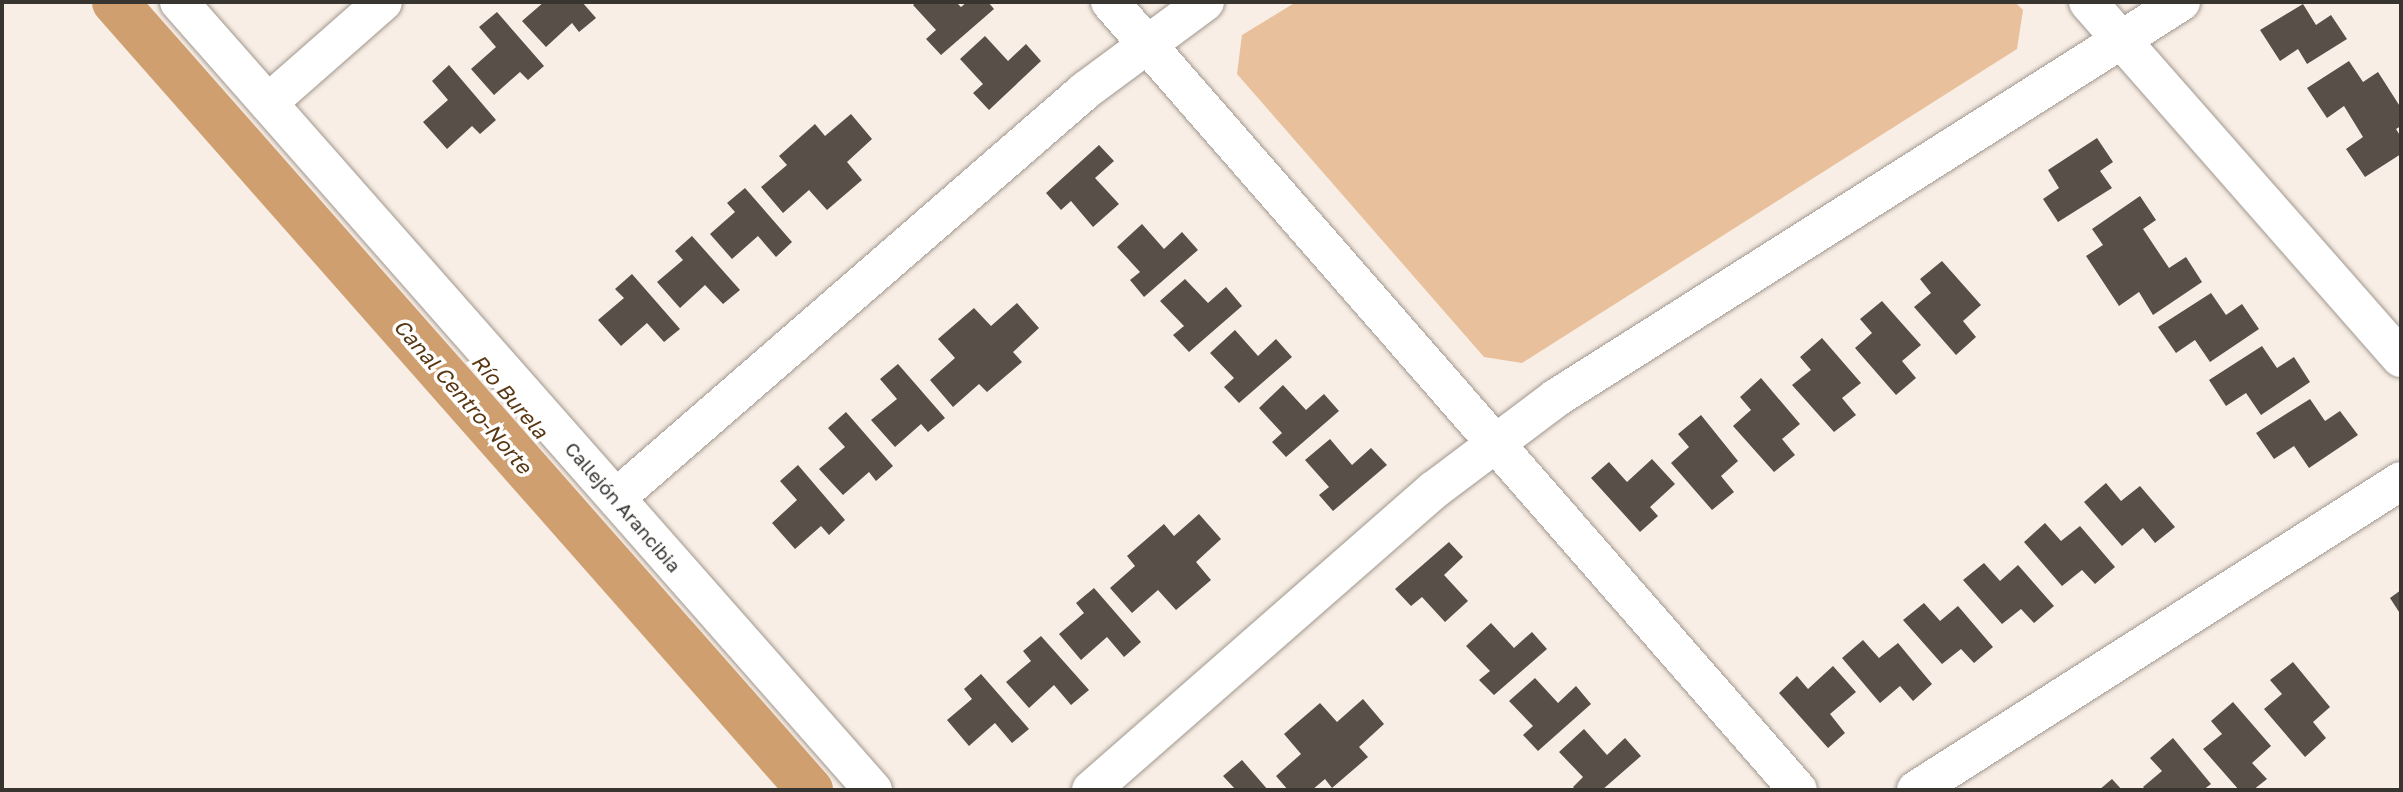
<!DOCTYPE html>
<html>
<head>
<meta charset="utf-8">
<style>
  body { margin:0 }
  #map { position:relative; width:2403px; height:792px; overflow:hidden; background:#f8eee5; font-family:"Golos Text",sans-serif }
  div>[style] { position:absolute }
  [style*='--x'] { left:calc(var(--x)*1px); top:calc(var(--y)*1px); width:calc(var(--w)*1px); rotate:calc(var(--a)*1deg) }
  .green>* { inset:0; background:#e8c09b }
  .canal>* { height:46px; margin:-23px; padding:0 23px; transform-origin:23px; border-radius:23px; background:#cf9f70 }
  .building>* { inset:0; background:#574f48 }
  .roads { filter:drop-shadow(0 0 2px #a0978f) drop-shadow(0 0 2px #a0978f) }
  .minor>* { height:38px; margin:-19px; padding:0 19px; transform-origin:19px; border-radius:19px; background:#fff }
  span { translate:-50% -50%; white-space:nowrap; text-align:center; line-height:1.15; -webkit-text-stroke:7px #fff; paint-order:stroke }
  .street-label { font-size:19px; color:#383531 }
  .water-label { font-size:21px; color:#593713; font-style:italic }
  .frame { position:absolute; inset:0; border:4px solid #383531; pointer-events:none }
</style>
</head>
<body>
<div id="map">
  <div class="green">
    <div style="clip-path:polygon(1296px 2px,2015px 2px,2023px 10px,2017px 49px,1522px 363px,1484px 357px,1237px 74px,1242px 35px)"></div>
  </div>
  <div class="canal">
    <div style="--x:115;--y:2;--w:1051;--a:48.59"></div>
  </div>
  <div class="building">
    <div style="clip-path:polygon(544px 2px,582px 2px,596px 18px,579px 32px,572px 23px,546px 47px,522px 21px)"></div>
    <div style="clip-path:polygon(917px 2px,956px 2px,961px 7px,967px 2px,988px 2px,994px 9px,941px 55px,926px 39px,936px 30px,913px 5px)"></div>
    <div style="clip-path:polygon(2303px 4px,2316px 25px,2331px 15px,2347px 39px,2307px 64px,2298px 49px,2280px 61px,2260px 30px)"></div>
    <div style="clip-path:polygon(497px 12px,544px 66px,528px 80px,520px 72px,494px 95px,471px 69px,496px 47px,479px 27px)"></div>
    <div style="clip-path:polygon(985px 36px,1008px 61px,1026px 44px,1041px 61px,989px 110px,973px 93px,983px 84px,960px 59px)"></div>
    <div style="clip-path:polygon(2349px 61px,2363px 82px,2378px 72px,2401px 108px,2401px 126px,2396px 129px,2401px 137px,2401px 154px,2365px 177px,2346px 149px,2363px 137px,2344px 106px,2327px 118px,2307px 88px)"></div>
    <div style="clip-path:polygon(449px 65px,496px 120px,480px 134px,472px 126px,447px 149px,423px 122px,448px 100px,432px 81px)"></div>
    <div style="clip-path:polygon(851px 114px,872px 139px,847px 162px,862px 180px,827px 210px,809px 190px,783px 213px,761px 187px,787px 165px,779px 156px,815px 124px,825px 136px)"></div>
    <div style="clip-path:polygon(2097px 138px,2113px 162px,2100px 171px,2112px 188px,2058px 222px,2043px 199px,2059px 188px,2048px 170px)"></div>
    <div style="clip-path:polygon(1099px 145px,1114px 161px,1095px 178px,1119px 204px,1093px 227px,1071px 201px,1061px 210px,1046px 193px)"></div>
    <div style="clip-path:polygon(745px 188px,792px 242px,776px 257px,758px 236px,732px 259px,710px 234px,735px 212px,727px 203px)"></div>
    <div style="clip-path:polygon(2140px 196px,2156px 220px,2143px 229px,2169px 268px,2186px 257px,2202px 282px,2153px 315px,2139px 292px,2119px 306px,2086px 256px,2103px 245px,2092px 229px)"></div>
    <div style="clip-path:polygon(1142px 224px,1164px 249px,1182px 232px,1198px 250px,1144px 297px,1130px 280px,1140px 272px,1117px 247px)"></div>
    <div style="clip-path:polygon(692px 236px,740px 290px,723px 304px,705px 285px,680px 308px,657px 282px,683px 260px,675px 251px)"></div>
    <div style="clip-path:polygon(1942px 261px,1981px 305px,1963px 321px,1976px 337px,1956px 355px,1914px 307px,1931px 293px,1920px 279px)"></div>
    <div style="clip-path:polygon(632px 274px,680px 329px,664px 342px,647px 323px,621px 346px,598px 320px,624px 298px,615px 289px)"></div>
    <div style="clip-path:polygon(1185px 279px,1208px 303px,1226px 287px,1242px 306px,1189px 352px,1173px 335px,1184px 326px,1160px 301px)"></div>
    <div style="clip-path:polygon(2211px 293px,2226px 315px,2242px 304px,2259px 329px,2210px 362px,2195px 340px,2176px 353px,2158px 327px)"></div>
    <div style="clip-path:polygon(1882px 301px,1921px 345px,1902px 361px,1916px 378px,1896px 395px,1855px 348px,1872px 333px,1860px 319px)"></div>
    <div style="clip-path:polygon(1017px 303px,1039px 328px,1013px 352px,1022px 362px,987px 392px,979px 384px,953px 407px,930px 380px,955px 358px,938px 339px,974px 308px,991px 326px)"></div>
    <div style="clip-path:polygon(1235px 330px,1258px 356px,1276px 339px,1292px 357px,1239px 403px,1224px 387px,1234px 378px,1210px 353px)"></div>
    <div style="clip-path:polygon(1822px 338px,1861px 383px,1842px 398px,1856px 415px,1834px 432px,1792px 385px,1811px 370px,1800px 357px)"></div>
    <div style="clip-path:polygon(2262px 346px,2277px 368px,2294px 357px,2310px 382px,2261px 415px,2246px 393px,2226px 406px,2209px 380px)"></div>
    <div style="clip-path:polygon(898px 364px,945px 418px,928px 432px,921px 424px,895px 447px,871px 420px,897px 399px,880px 379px)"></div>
    <div style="clip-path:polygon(1761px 378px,1800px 424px,1782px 439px,1795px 455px,1774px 472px,1733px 426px,1751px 410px,1740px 397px)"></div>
    <div style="clip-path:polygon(1283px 385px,1306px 410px,1324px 394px,1339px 411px,1286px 457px,1272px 442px,1282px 433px,1259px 408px)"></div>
    <div style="clip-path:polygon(2310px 399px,2325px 421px,2340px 411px,2358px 435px,2309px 468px,2294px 446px,2274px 459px,2256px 433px)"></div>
    <div style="clip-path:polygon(846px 412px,893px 466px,876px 481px,869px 472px,843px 495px,819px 469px,845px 447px,828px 428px)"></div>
    <div style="clip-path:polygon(1701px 415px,1738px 461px,1721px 476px,1734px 492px,1712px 510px,1671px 463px,1689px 447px,1678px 434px)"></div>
    <div style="clip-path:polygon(1330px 439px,1352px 465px,1371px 448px,1387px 465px,1333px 511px,1319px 495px,1329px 487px,1305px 460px)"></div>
    <div style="clip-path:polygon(1652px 459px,1675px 484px,1650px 507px,1658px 516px,1640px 532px,1591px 478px,1609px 462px,1627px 482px)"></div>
    <div style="clip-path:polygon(798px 465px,845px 520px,829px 535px,821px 526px,795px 549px,772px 523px,797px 500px,780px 481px)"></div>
    <div style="clip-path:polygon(2106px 483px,2121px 501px,2140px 486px,2175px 527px,2155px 543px,2143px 528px,2122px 546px,2084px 502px)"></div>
    <div style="clip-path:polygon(1199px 514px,1221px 539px,1196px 562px,1211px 580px,1176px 610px,1158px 590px,1132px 613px,1110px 588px,1135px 566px,1127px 556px,1164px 524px,1174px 536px)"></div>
    <div style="clip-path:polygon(2045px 523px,2061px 541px,2080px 526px,2115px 567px,2095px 584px,2082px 570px,2062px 586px,2024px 542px)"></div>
    <div style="clip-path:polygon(1449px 542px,1463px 557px,1444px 575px,1468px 601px,1445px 622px,1422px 597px,1411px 606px,1395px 589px)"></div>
    <div style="clip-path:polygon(1984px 563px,2000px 581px,2018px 565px,2054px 606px,2034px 623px,2021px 609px,2002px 624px,1963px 580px)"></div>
    <div style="clip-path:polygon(1094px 588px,1141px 642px,1124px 657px,1107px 637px,1081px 660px,1059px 634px,1084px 613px,1076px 603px)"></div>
    <div style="clip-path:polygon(2401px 590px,2401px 615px,2390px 598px)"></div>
    <div style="clip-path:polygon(1924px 603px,1940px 621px,1958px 606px,1993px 647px,1974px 663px,1961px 649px,1942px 664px,1903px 620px)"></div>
    <div style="clip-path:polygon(1491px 623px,1514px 648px,1532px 632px,1547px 649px,1494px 695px,1479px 680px,1490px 671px,1466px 646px)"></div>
    <div style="clip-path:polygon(1041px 636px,1089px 690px,1071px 705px,1054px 685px,1029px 708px,1006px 682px,1031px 661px,1023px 651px)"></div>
    <div style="clip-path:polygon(1863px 640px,1879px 658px,1898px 643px,1932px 684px,1913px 701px,1900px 686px,1880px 703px,1842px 658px)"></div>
    <div style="clip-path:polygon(2293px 662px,2330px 707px,2313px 722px,2326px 738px,2305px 757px,2264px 709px,2282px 694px,2270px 680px)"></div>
    <div style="clip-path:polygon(1833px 666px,1856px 692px,1830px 714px,1845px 733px,1828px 748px,1779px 693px,1797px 676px,1808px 689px)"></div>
    <div style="clip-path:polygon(981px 674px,1029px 729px,1012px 743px,995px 723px,969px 746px,947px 720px,972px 699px,964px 689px)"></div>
    <div style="clip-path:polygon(1535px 678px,1558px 703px,1576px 686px,1591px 704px,1538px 751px,1523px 735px,1533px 726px,1509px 701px)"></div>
    <div style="clip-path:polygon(1363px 699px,1384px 724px,1359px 747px,1368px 757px,1332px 788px,1325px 779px,1312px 790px,1288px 790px,1276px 776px,1301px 754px,1284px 734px,1320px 703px,1337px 722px)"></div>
    <div style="clip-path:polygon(2233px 702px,2271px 746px,2252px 763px,2267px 779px,2253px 790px,2239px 790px,2203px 749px,2222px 734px,2211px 721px)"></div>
    <div style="clip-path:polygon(1584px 729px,1607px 755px,1625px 738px,1641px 756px,1602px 790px,1576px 790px,1573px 787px,1583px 777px,1559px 752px)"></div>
    <div style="clip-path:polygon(2173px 738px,2211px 784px,2203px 790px,2146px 790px,2143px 787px,2162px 771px,2150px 758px)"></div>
    <div style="clip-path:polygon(1242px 760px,1268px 790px,1236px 790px,1223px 776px)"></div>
    <div style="clip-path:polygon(2112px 779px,2122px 790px,2099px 790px)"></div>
  </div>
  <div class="roads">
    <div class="minor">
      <div style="--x:179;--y:2;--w:1050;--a:48.63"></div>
      <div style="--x:1110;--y:2;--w:1046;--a:48.88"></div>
      <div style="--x:2088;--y:2;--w:474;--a:48.7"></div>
      <div style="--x:268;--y:103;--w:153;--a:-41.3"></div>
      <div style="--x:616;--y:498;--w:622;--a:-40.96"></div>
      <div style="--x:1086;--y:90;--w:148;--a:-36.5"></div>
      <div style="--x:1091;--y:790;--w:456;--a:-41.2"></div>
      <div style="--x:1434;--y:490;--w:153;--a:-37"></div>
      <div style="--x:1556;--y:398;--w:740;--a:-32.36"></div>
      <div style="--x:1916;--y:790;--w:575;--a:-32.5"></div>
    </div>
  </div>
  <div class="street-label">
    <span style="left:623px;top:507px;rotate:49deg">Callejón Arancibia</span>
  </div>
  <div class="water-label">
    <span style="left:463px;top:396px;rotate:49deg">Canal Centro-Norte</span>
    <span style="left:510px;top:396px;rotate:49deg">Río Burela</span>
  </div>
  <div class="frame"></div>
</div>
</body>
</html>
